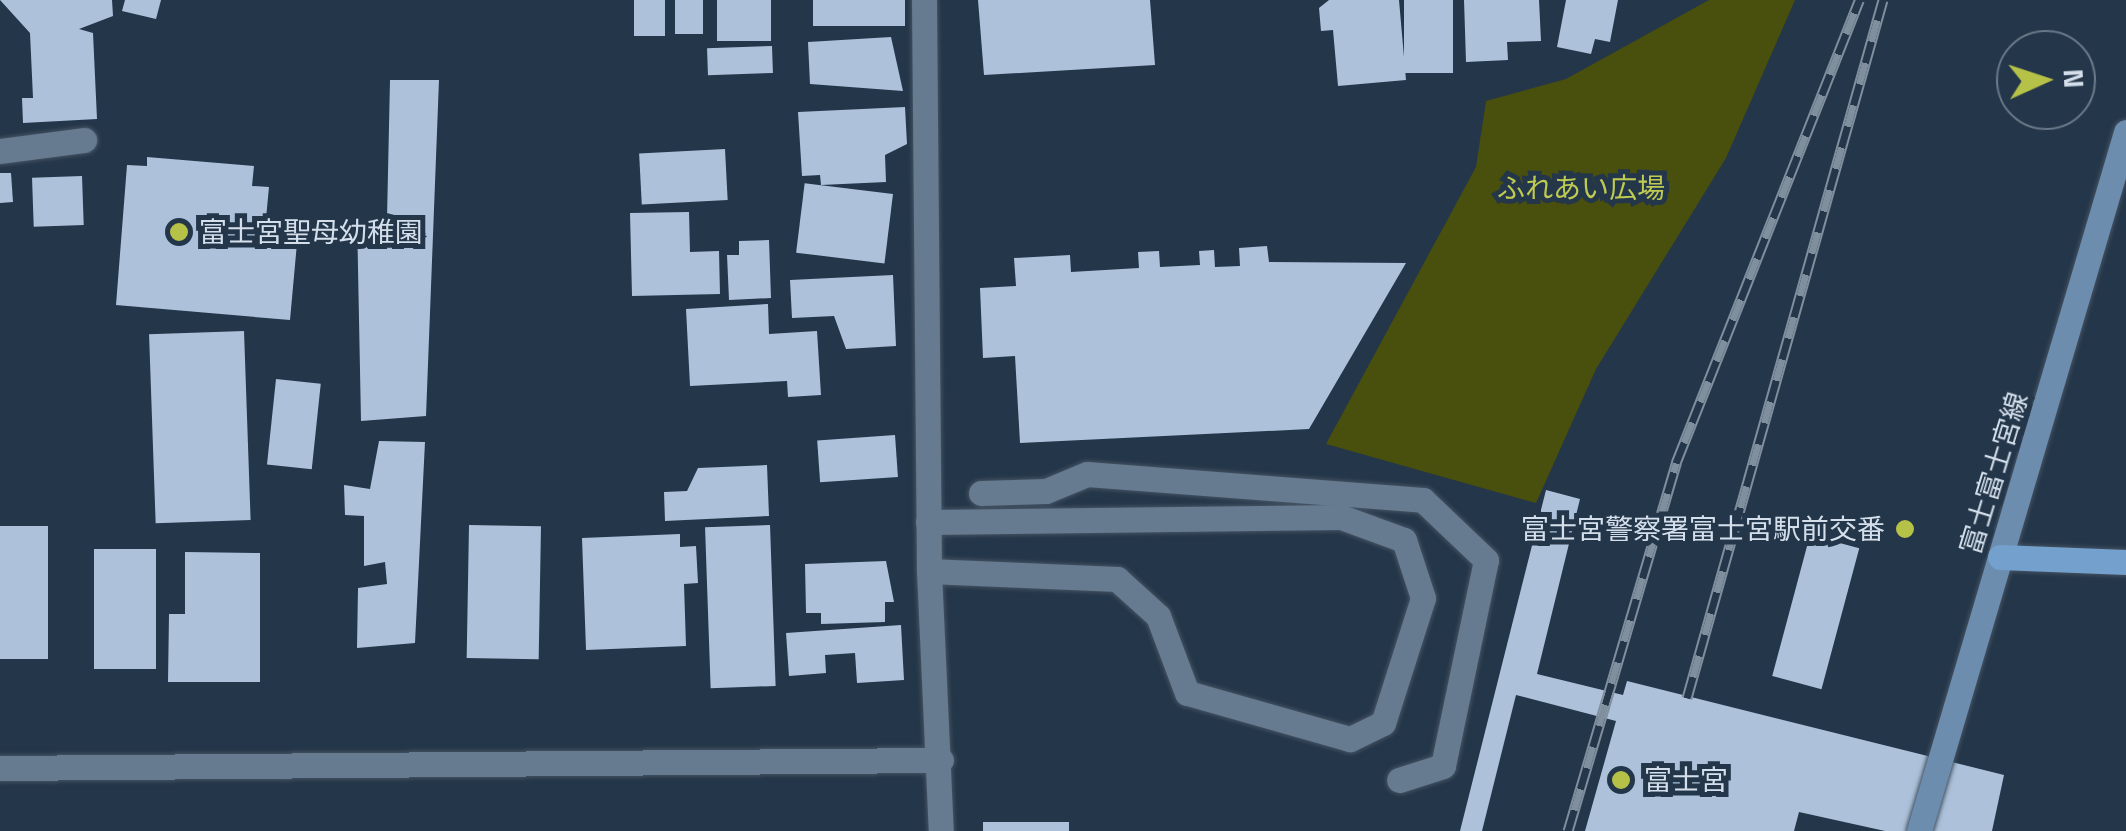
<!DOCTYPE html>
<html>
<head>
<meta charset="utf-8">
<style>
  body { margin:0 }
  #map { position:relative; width:2126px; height:831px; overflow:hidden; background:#243649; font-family:"Titillium Web","Noto Sans JP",sans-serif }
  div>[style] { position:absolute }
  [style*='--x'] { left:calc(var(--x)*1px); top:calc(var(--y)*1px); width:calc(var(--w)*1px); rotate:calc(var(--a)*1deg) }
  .green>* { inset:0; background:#494f0d }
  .building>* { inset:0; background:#adc2da; transform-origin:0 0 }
  .roads { filter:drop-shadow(0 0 2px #445363) drop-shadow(0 0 2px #445363) }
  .pedestrian>* { height:25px; margin:-12.5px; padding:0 12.5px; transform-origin:12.5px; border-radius:12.5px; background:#667a90 }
  .minor>* { height:25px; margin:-12.5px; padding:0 12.5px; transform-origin:12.5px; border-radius:12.5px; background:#667a90 }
  .tertiary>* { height:25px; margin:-12.5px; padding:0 12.5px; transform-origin:12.5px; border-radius:12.5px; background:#667a90 }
  .secondary>* { height:25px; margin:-12.5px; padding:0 12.5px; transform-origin:12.5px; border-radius:12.5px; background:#6d8daf }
  .primary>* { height:25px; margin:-12.5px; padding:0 12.5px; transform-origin:12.5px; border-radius:12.5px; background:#74a0ce }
  .rail>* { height:11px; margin-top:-5.5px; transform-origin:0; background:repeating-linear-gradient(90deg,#243649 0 22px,#808f9e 0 44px); box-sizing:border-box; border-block:2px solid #808f9e }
  .dots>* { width:28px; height:28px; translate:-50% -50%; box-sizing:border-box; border:5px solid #243649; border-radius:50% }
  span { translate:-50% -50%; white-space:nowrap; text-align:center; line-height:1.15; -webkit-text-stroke:10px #243649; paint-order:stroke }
  .park-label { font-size:28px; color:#beca51 }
  .poi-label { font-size:28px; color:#d4dfeb }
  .left { translate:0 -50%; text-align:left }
  .right { translate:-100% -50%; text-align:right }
  .street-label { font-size:28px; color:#d4dfeb }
  .north { position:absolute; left:1996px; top:30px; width:100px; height:100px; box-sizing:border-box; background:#243649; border:2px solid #6a7a8a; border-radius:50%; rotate:87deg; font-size:28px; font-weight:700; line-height:40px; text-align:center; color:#d4dfeb }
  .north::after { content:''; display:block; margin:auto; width:35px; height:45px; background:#b6c148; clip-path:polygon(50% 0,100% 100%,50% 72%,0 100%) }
</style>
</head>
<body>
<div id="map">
  <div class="green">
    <div style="clip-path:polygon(1709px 0,1795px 0,1726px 158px,1596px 369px,1536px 503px,1326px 444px,1476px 167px,1486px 101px,1566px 79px)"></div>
  </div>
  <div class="building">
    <div style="clip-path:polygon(0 0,112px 0,113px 16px,79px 29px,93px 33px,97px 119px,23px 123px,22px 98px,33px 98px,30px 33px)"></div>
    <div style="clip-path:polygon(125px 0,161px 0,156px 19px,122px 11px)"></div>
    <div style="left:634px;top:0;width:31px;height:36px"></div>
    <div style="left:675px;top:0;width:28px;height:34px"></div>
    <div style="left:717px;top:0;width:54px;height:41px"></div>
    <div style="left:813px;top:0;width:92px;height:26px"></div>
    <div style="clip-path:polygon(978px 0,1150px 0,1155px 65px,984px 75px)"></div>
    <div style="clip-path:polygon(1329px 0,1399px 0,1406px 80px,1338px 86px,1333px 30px,1321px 31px,1319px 8px)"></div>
    <div style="left:1404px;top:0;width:49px;height:73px"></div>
    <div style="clip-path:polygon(1464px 0,1539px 0,1541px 41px,1507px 42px,1508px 60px,1466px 62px)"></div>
    <div style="clip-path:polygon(1566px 0,1618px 0,1610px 42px,1595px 39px,1591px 54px,1557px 47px)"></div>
    <div style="clip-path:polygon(891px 37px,903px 91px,810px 84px,808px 42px)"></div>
    <div style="left:772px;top:46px;width:27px;height:65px;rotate:88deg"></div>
    <div style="clip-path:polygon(390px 80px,439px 80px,426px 416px,361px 421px,357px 217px,387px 218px)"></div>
    <div style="clip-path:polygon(905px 107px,907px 144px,885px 155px,886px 182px,821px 185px,820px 175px,802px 176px,798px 112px)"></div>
    <div style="left:725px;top:149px;width:51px;height:86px;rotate:87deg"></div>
    <div style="clip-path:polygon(147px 157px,254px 166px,252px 186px,269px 187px,265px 229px,298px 232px,290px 320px,116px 305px,127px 165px,147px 166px)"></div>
    <div style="clip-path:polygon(0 173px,11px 173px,13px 202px,0 203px)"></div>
    <div style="left:82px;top:176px;width:49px;height:50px;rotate:88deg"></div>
    <div style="left:893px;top:194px;width:70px;height:89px;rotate:97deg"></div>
    <div style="clip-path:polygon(689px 212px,690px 252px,719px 251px,720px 294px,632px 296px,630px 213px)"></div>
    <div style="clip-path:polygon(769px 240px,771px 298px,729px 300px,727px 255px,739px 255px,739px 241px)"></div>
    <div style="clip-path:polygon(1267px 246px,1269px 262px,1406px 263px,1309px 429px,1020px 443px,1015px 356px,983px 358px,980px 288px,1016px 286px,1014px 258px,1070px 255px,1071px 272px,1139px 268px,1138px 252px,1159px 251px,1160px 267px,1200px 265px,1199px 251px,1214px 250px,1215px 267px,1240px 266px,1239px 248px)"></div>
    <div style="clip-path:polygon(893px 275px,896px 346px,846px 349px,834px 316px,792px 318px,790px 280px)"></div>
    <div style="clip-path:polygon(768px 304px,769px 334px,817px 331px,821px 395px,788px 397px,787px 381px,690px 386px,686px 309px)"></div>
    <div style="left:244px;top:331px;width:189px;height:95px;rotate:88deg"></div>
    <div style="left:276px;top:379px;width:45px;height:86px;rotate:6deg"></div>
    <div style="left:895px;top:435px;width:42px;height:78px;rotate:86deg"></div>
    <div style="clip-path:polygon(379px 441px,425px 442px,415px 643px,357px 648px,358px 588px,387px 584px,385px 562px,364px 566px,364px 516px,345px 515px,344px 485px,370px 489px)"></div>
    <div style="clip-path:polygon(767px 465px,769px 516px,665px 521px,664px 492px,687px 491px,698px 468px)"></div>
    <div style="clip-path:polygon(1546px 490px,1580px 499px,1537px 674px,1623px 695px,1627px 681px,2004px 775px,1992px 831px,1885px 831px,1799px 812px,1794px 831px,1585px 831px,1616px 721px,1516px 695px,1482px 831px,1460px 831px)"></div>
    <div style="left:469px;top:525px;width:72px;height:133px;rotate:1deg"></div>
    <div style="left:770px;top:525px;width:161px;height:65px;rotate:88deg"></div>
    <div style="left:0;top:526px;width:48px;height:133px"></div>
    <div style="clip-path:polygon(680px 534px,680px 547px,696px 546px,698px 583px,684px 584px,686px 646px,586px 650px,582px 538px)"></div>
    <div style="left:1810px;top:535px;width:51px;height:146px;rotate:15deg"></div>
    <div style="left:94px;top:549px;width:62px;height:120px"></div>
    <div style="clip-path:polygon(185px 552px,260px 553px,260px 682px,168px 682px,169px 614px,185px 614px)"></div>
    <div style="clip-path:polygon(886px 561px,894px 602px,885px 602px,885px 622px,821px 624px,821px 613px,806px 613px,805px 564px)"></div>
    <div style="clip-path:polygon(901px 625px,904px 680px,857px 683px,855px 653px,825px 655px,826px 673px,789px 676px,786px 633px)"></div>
    <div style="left:1069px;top:822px;width:9px;height:86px;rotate:90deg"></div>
  </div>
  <div class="roads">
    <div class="pedestrian">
      <div style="--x:981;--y:493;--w:65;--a:-1.8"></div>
      <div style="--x:1046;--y:491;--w:44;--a:-22.5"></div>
      <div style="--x:1087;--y:474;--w:337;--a:4.4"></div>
      <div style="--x:1423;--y:500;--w:87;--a:43.6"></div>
      <div style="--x:1486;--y:560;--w:210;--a:101.8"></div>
      <div style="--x:1443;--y:766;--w:46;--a:162.3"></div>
    </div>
    <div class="minor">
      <div style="--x:924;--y:0;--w:571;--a:89.5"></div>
      <div style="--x:929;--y:571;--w:260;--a:87.4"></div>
      <div style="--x:0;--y:151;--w:85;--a:-7.5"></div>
      <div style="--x:928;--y:522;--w:413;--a:-0.7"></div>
      <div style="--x:1341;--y:517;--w:67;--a:20.1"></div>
      <div style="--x:1404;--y:540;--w:61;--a:71.9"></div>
      <div style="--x:1423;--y:598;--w:131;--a:107.7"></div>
      <div style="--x:1383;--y:723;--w:37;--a:154"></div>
      <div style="--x:1350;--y:739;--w:169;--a:-164.2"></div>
      <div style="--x:1187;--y:693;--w:82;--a:-110.6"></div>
      <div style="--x:1158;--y:616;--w:55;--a:-137.9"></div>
      <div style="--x:1117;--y:579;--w:188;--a:-177.6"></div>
    </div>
    <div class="tertiary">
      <div style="--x:0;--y:768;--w:941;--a:-0.49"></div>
    </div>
    <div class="secondary">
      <div style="--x:1919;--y:831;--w:729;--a:-73.5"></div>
    </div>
    <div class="primary">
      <div style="--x:2000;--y:557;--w:126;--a:2.3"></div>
    </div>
  </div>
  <div class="rail">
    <div style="--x:1687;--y:698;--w:725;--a:-74.32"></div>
    <div style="--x:1568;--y:831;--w:384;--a:-73.6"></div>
    <div style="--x:1676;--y:463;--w:498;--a:-68.4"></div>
  </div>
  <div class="dots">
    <div style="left:179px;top:232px;background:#b6c148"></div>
    <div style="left:1905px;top:529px;background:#b6c148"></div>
    <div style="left:1621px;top:780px;background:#b6c148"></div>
  </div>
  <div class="park-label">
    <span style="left:1581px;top:188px">ふれあい広場</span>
  </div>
  <div class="poi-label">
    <span class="left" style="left:199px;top:232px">富士宮聖母幼稚園</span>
    <span class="right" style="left:1885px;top:529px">富士宮警察署富士宮駅前交番</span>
    <span class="left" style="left:1644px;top:780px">富士宮</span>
  </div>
  <div class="street-label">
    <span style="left:1994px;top:473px;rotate:-73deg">富士富士宮線</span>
  </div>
  <div class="north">N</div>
</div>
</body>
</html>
